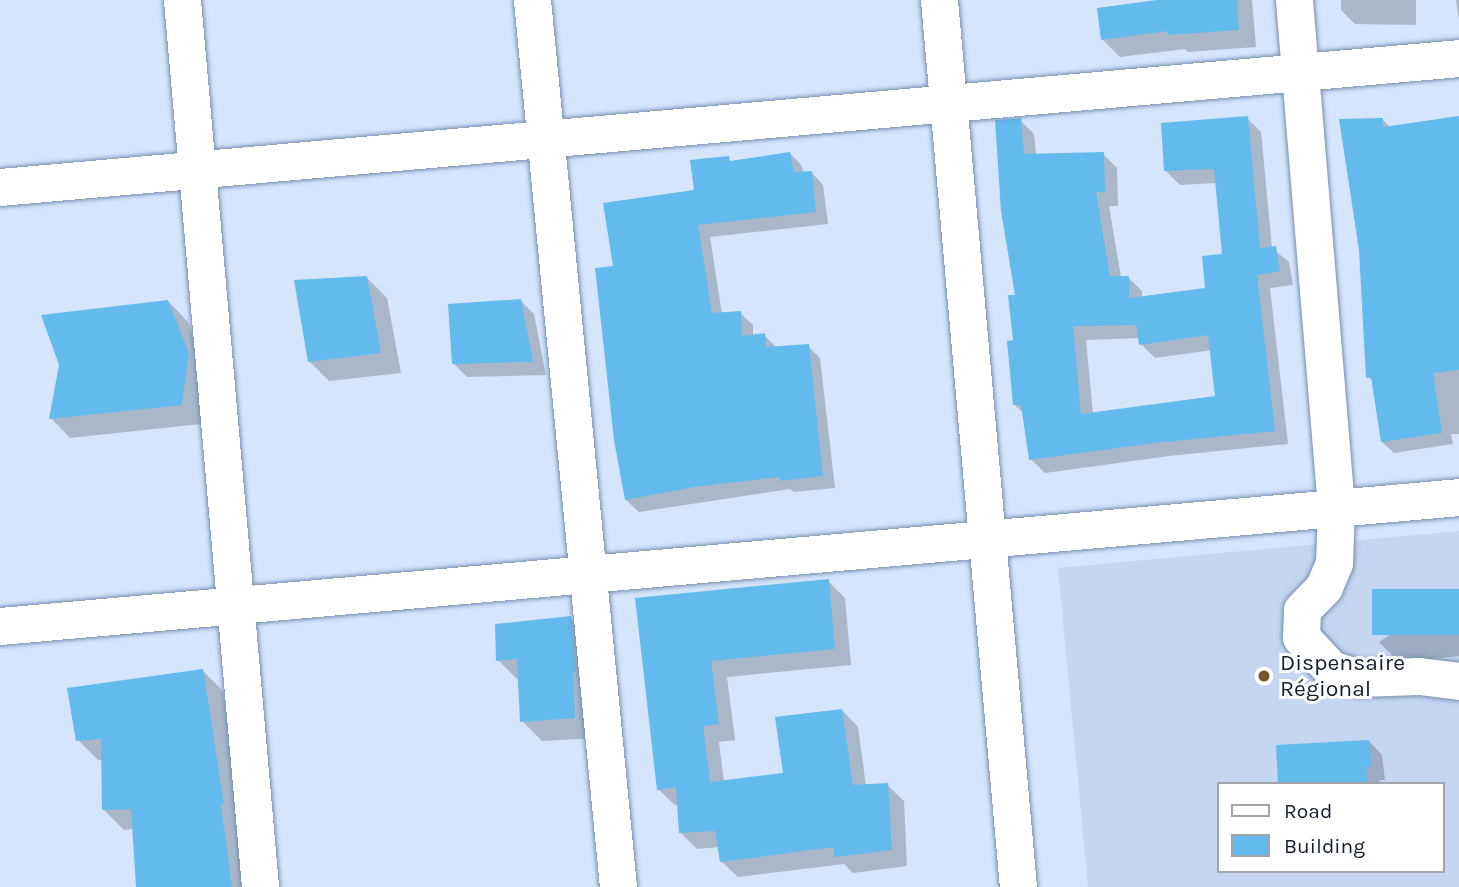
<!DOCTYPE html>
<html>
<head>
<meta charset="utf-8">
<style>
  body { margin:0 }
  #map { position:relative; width:1459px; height:887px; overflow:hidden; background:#d5e5fc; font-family:Karla,sans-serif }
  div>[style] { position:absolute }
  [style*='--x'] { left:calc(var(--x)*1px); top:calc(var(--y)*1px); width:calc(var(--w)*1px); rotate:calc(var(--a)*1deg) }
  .built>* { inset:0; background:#c4d6f0 }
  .shadow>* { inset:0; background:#0003 }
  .building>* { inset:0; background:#63baed; transform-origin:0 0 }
  .roads { filter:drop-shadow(0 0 2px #768eb1) drop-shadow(0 0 2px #768eb1) }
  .minor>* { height:37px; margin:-18.5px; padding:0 18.5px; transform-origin:18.5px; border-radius:18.5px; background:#fff }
  .dots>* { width:19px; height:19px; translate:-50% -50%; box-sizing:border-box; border:4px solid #fff; border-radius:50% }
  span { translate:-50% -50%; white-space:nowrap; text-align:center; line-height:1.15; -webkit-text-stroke:6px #fff; paint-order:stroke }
  .poi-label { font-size:23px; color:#151f2c }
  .left { translate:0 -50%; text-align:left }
  .legend { position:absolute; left:1217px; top:782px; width:228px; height:91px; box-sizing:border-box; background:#fff; border:2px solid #a1a5ab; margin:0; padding:9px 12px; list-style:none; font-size:21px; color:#151f2c }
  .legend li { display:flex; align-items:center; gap:14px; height:35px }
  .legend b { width:35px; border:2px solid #a1a5ab }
</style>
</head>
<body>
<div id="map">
  <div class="built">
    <div style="clip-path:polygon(evenodd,1459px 531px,1459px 887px,1088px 887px,1058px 568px,1459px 531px,1219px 784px,1443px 784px,1443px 871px,1219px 871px,1219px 784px)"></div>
  </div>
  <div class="shadow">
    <div style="clip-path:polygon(1167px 0,1252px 0,1256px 47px,1188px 52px,1185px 49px,1120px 57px,1102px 39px)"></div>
    <div style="clip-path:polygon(1341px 0,1416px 0,1416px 25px,1355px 24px,1341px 10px)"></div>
    <div style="clip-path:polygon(1456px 0,1459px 0,1459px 20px)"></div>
    <div style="clip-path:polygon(1459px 117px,1459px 434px,1451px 434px,1453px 444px,1394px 453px,1382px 442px,1374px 382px,1368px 377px,1382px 119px,1391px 128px)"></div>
    <div style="clip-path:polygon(evenodd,1247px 118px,1261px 132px,1272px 248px,1289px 262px,1293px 285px,1270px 288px,1288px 444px,1169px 456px,1045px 473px,1031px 459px,1024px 414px,1015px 405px,1020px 120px,1034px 134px,1036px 155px,1103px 154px,1117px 168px,1118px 206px,1109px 206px,1121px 277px,1128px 277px,1142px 291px,1142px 298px,1207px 289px,1224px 255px,1217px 183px,1180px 185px,1166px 171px,1247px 118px,1140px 338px,1141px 344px,1155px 358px,1212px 350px,1216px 398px,1093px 414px,1086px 340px,1140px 338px)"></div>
    <div style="clip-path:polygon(790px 153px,802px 166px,803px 173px,811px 172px,823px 185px,828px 224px,710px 237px,722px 314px,740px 313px,753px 325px,753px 336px,764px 335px,777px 348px,808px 346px,820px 358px,835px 488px,794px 492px,790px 489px,639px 512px,626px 500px,615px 268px,730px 163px)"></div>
    <div style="clip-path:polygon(367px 278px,387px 298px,401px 373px,329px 381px,309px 361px)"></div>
    <div style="clip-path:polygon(168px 301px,188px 322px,208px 375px,201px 424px,70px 438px,51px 418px)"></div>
    <div style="clip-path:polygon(521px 301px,534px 314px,546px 375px,467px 377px,453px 363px)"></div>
    <div style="clip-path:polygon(828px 581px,845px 598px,851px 665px,727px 677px,735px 740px,719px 742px,724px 782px,785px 775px,842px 710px,858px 727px,866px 786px,887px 785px,904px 801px,907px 866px,853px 873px,844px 864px,738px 877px,721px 861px,719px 847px,697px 849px,680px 832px,679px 805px,675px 805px,658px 789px,637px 600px)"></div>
    <div style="clip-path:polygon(1459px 591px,1459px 656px,1399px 662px,1379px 642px)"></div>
    <div style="clip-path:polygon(570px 618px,590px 638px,595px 738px,542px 741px,522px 721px,518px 680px,498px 660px)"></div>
    <div style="clip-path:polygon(203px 671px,223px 691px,243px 824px,249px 887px,138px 887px,134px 829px,124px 830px,104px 810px,103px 760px,98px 760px,78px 740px)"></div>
    <div style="clip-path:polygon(1369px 741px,1382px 755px,1385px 780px,1379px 780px,1380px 784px,1280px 784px)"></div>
  </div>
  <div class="building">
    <div style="clip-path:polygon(1157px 0,1237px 0,1239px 30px,1168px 35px,1168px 31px,1101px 40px,1097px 8px)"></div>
    <div style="clip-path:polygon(evenodd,1248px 116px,1260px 248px,1276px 246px,1280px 271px,1257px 275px,1275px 431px,1154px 443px,1029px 460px,1021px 405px,1013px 405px,1007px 341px,1013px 340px,1008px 295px,1015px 295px,1001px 211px,995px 120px,1021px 118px,1024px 154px,1104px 152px,1105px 192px,1096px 192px,1110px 276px,1129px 276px,1129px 298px,1205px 288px,1202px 256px,1222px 254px,1214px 169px,1164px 171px,1161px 123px,1248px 116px,1136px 325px,1139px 345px,1208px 335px,1215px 396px,1081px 414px,1073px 326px,1136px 325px)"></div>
    <div style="clip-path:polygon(1459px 116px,1459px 370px,1433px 373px,1442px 433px,1381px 442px,1371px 377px,1366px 378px,1359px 250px,1339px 119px,1383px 118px,1383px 127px)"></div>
    <div style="clip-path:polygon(790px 152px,794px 172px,812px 171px,816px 212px,698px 225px,712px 313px,741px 311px,742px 336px,765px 333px,766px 347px,809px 344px,823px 476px,780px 481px,779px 477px,694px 487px,625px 500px,614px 440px,595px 268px,613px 266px,603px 203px,694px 190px,690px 160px,729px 156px,730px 161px)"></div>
    <div style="clip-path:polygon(367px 276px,381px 353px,308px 362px,294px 280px)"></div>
    <div style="clip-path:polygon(521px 299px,533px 362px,452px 364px,448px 304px)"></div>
    <div style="clip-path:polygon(168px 300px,189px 353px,182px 405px,49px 419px,59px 365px,41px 315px)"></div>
    <div style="clip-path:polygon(829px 579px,835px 649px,711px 661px,719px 724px,703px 726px,710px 782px,783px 773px,775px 717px,842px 709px,853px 785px,888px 783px,892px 850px,834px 857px,834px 847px,720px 862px,715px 831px,679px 833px,676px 787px,657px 790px,635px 598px)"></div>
    <div style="left:1459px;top:589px;width:46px;height:87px;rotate:90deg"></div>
    <div style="clip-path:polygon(571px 616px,576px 671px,573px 672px,575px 718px,520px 722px,517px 659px,496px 661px,495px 624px)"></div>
    <div style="clip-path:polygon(203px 669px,224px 804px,221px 804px,232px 887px,136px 887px,131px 809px,102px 810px,101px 739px,76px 741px,67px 688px)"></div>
    <div style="clip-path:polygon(1369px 740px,1372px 767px,1366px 767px,1368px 784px,1278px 784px,1276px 745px)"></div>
  </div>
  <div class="roads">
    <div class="minor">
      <div style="--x:182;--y:0;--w:890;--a:84.97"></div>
      <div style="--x:532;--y:0;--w:891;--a:84.46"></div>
      <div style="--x:939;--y:0;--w:891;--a:84.91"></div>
      <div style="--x:1294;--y:0;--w:510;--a:85.27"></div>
      <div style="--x:1336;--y:508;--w:55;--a:92.1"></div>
      <div style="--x:1334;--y:563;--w:26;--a:113"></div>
      <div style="--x:1324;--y:587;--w:32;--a:134"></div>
      <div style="--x:1302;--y:610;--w:27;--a:92"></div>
      <div style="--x:1301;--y:637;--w:44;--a:46.8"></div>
      <div style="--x:1331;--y:669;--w:28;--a:18"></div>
      <div style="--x:1358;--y:678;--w:61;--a:-1.9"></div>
      <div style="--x:1419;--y:676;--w:40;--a:7.1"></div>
      <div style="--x:0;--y:187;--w:1465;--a:-5.05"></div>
      <div style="--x:0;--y:626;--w:1465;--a:-5.05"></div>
    </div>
  </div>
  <div class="dots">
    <div style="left:1264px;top:676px;background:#73572a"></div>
  </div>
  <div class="poi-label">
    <span class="left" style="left:1280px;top:676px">Dispensaire<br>Régional</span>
  </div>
  <ul class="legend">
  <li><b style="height:9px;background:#fff"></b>Road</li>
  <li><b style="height:19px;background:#63baed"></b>Building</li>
  </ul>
</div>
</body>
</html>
